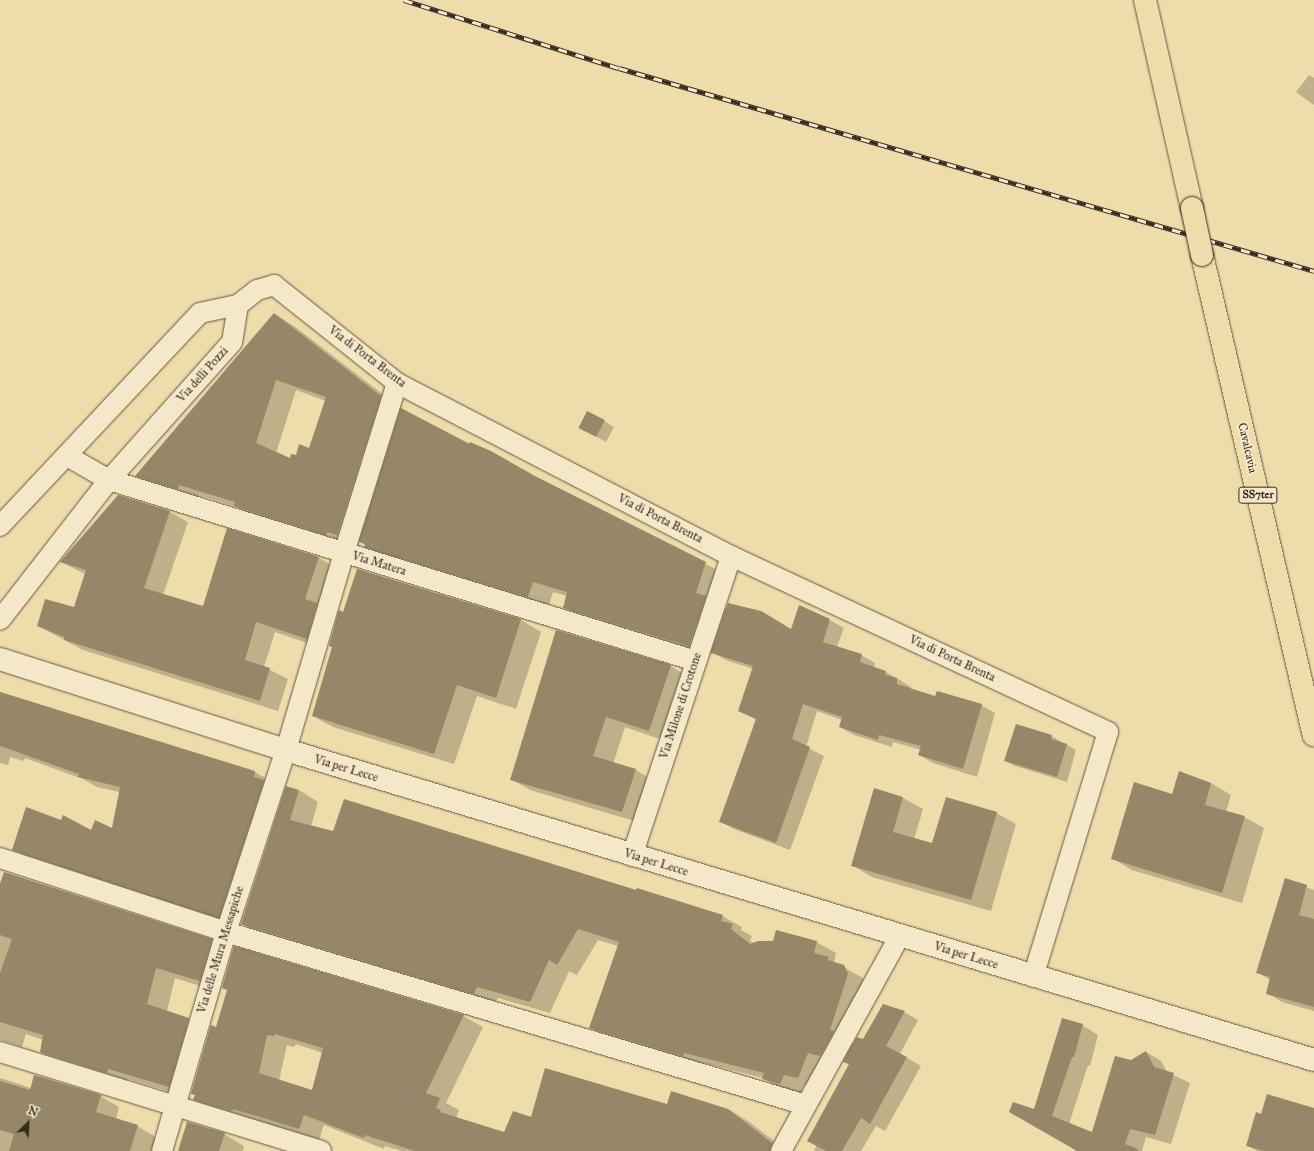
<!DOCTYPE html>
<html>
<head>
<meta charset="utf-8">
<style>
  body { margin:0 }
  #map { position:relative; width:1314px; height:1151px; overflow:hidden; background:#eedcaa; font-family:"IM FELL Great Primer",serif }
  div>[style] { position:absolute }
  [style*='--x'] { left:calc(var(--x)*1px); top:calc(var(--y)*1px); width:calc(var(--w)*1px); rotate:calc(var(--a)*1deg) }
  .shadow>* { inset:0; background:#0003 }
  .building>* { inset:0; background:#968768; transform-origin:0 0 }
  .roads { filter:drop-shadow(0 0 1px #655643) drop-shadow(0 0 1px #655643) }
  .minor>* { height:20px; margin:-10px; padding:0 10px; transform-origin:10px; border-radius:10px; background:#f4e8c8 }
  .tertiary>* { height:22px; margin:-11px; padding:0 11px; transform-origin:11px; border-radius:11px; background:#f4e8c8 }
  .primary>* { height:22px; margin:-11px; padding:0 11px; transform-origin:11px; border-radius:11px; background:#eedcaa }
  .rail>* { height:4.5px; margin-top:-2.25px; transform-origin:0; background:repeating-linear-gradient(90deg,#f4e8c8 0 9px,#372a21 0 18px); box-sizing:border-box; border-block:1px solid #372a21 }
  .bridges { filter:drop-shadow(0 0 1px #372a21) drop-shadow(0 0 1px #372a21) }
  .primary-bridge>* { height:22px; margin:-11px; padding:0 11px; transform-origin:11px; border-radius:11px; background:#eedcaa }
  span { translate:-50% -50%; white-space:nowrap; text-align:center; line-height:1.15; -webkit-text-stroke:4px #f4e8c8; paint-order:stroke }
  .shield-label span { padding:1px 3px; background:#f4e8c8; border:1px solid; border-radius:3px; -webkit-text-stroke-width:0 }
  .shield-label { font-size:11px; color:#372a21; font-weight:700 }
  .street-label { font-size:12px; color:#372a21 }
  .north { position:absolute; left:8px; top:1103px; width:40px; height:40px; -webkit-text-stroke:3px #f4e8c8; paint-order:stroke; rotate:24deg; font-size:11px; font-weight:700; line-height:16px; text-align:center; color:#372a21 }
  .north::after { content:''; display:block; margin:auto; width:14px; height:18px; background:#372a21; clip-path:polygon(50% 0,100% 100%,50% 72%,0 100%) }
</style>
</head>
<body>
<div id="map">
  <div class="shadow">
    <div style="clip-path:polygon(1309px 75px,1314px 78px,1314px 105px,1296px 92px)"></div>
    <div style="clip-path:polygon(evenodd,274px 314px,294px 326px,402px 409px,725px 574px,716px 603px,727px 609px,792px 630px,830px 620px,844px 628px,837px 647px,861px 655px,875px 663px,874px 668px,886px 672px,900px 680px,911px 687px,911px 690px,936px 697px,981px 705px,995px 713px,977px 777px,933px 763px,919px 755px,921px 750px,893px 742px,892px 747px,854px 735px,840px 727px,842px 720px,817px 711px,806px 747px,824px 756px,790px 850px,734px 829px,720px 821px,757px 720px,739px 710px,753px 669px,726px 660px,711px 652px,709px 657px,583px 619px,564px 607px,567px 596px,553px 592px,548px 608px,385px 558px,359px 541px,357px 546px,255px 518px,237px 507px,199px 495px,198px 500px,156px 487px,136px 476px,274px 314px,296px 390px,326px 401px,310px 449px,290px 459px,276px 453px,296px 390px)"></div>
    <div style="clip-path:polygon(604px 421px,614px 427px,606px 442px,580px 427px)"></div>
    <div style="clip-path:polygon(119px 496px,170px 512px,188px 522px,163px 595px,204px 607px,319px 558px,337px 568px,325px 649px,275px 632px,264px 667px,288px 679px,278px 711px,83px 650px,38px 626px,75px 608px,85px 574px,61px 562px)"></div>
    <div style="clip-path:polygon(358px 570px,521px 620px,541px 632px,516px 709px,477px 696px,454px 764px,333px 727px,313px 716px,333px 647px,330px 646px,344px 613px)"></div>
    <div style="clip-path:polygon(670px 666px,690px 677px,668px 742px,625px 727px,613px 764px,636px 770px,655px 782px,641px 823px,530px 790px,511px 779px)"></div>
    <div style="clip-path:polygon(0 692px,255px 772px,272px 782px,236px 927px,31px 859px,13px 849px,91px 831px,112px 829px,120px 792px,97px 787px,83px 779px,25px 758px,24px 761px,10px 757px,8px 765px,0 763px)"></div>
    <div style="clip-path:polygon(1051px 736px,1076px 750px,1067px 782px,1015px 766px,1006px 761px)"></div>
    <div style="clip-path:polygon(1180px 772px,1211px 783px,1231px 795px,1226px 812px,1244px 817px,1264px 828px,1242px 903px,1132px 870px,1112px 858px,1173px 795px)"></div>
    <div style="clip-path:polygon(875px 789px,903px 798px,923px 809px,914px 839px,933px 845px,996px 813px,1016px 824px,991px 911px,872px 877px,852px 865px)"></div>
    <div style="clip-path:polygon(299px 790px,318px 802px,311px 826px,333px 832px,637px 891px,722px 916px,742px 927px,741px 930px,752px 936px,750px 941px,754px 943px,816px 942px,836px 953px,834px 962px,863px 978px,867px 986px,850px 1041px,854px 1044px,864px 1040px,904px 1012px,918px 1020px,900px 1054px,921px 1066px,885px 1131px,876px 1126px,861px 1151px,814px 1151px,850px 1065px,843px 1061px,840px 1066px,827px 1063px,818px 1089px,804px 1085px,800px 1095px,782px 1090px,763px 1078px,704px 1063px,703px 1067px,610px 1039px,591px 1028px,618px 946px,598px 940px,577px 975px,569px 971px,550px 1013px,498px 998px,494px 1004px,261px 935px,242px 924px)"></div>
    <div style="clip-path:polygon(1286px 880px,1314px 890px,1314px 1011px,1282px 1002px,1267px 993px,1270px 980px,1257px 972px)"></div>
    <div style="clip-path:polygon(0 881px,211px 940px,230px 951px,219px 992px,175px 978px,167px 1011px,188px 1019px,208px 1030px,188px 1097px,128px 1079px,126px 1083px,60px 1063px,41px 1052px,43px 1040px,26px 1034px,22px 1047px,0 1040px)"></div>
    <div style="clip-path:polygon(evenodd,223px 988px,463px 1016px,483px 1027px,446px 1103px,459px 1110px,456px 1118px,505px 1133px,531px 1118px,668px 1105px,728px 1109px,748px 1121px,787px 1151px,402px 1151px,385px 1146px,384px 1149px,324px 1125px,319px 1140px,214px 1111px,195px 1099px,196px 1096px,192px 1093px,217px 1028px,228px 990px,223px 988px,296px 1044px,323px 1053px,312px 1091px,279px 1081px,287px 1045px,294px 1047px,296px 1044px)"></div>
    <div style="clip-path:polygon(1082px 1025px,1098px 1035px,1090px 1066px,1088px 1065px,1069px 1124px,1092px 1133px,1131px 1061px,1146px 1052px,1161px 1061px,1167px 1072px,1190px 1083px,1171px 1144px,1146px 1137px,1142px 1151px,1075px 1151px,1076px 1149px,1034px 1111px)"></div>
    <div style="clip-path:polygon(34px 1076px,100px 1096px,119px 1107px,116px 1119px,137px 1126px,156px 1137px,152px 1151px,0 1151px,0 1078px,31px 1088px)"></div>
    <div style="clip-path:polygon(1314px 1109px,1314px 1151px,1257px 1151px,1247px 1145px,1261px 1115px)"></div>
    <div style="clip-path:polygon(224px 1134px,244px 1146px,243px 1151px,179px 1151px)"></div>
  </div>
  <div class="building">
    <div style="clip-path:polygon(evenodd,274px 313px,381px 396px,337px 535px,327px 532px,326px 535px,234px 506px,235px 502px,179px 485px,178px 489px,135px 476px,274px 313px,276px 380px,326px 397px,309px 448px,299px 444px,296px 455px,291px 454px,290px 458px,256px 443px,276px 380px)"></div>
    <div style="clip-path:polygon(401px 408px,469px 444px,470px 442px,491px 451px,535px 476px,706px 562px,696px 593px,706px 596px,689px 646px,563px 608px,567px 592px,533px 582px,528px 597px,364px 547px,365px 544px,359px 542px)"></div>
    <div style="left:587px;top:411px;width:20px;height:19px;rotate:27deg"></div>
    <div style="clip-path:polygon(118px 495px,170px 511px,144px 588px,203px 606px,227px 528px,319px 557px,305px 599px,317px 603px,307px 639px,256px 622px,245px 660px,270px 668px,260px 701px,64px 640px,64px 637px,37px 626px,45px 599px,74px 607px,86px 570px,60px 562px)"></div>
    <div style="clip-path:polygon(357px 569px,521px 619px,496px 698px,457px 685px,434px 754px,312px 716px,332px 647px,329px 646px,339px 610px,343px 612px)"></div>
    <div style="clip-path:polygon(728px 603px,761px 611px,791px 629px,799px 605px,830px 619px,823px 642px,862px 654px,860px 662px,886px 671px,885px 675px,897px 678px,897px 684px,935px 696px,937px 691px,982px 704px,963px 769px,918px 755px,921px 746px,879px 735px,878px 740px,839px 727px,842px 717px,803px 704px,792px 739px,810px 747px,776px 843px,719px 822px,756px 719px,738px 711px,753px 666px,711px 653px)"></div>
    <div style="clip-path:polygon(556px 630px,671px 665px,649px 731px,606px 717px,593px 756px,636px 769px,622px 812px,510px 780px)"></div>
    <div style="clip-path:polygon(0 692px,255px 771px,254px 777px,264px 780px,219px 918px,12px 850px,26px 807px,61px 820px,63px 815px,91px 830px,95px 820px,112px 828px,120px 787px,78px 777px,79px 774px,0 746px)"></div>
    <div style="clip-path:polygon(1016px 724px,1052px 735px,1051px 739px,1067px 744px,1057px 777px,1004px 761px)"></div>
    <div style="clip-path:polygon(1179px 771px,1211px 783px,1205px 805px,1245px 816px,1222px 893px,1111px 859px,1134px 782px,1172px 794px)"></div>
    <div style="clip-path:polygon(286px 786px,299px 790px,290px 820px,333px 831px,344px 799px,636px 890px,637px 888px,723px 915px,721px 921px,733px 924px,731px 929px,750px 944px,758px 941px,773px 941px,776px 930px,817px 941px,814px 953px,829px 957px,828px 960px,844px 965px,848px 974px,830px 1030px,834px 1031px,820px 1056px,808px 1053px,798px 1078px,784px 1075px,780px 1084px,762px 1079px,764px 1073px,684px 1053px,683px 1056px,589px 1028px,619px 942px,578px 929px,557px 965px,549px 960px,530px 1002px,477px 987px,474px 994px,241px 924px)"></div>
    <div style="clip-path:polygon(874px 788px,903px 797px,893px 832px,932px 843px,946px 797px,997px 812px,971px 900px,851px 866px)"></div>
    <div style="clip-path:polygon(4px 872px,212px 939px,200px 981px,156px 968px,147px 1004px,189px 1018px,169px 1087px,108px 1069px,107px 1073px,40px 1052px,43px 1035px,0 1022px,0 973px,12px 939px,0 935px,0 884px)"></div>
    <div style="clip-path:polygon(1285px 878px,1307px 885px,1299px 915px,1314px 919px,1314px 1007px,1266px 994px,1270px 977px,1256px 973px)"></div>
    <div style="clip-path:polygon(evenodd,234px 946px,464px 1015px,426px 1093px,440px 1098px,436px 1108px,441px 1110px,440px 1112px,504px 1132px,513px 1111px,531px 1117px,545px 1068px,667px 1104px,671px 1091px,728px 1109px,772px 1143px,770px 1151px,415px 1151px,365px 1135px,364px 1138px,304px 1115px,299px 1129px,233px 1109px,232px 1111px,193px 1100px,195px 1095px,191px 1094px,211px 1025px,216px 1027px,227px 990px,222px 988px,234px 946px,275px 1034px,323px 1048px,312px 1090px,259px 1073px,267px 1035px,274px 1036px,275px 1034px)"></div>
    <div style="clip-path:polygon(883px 1004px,905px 1011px,886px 1046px,907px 1057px,870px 1124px,861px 1118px,842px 1151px,826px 1151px,807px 1141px,849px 1064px,843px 1062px,857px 1037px,863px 1039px)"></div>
    <div style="clip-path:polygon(1062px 1018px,1083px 1024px,1074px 1057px,1072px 1057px,1052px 1116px,1092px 1132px,1115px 1056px,1131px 1060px,1146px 1051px,1154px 1067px,1174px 1073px,1155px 1135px,1130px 1129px,1125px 1144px,1138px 1149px,1138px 1151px,1077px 1151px,1009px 1112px,1013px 1102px,1034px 1109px)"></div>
    <div style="clip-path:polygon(34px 1075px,101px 1095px,96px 1112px,138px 1125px,130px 1151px,9px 1151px,14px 1134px,0 1130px,0 1081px,30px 1090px)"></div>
    <div style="clip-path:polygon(1267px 1094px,1314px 1108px,1314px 1151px,1264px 1151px,1246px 1146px,1256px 1112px,1261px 1114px)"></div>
    <div style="clip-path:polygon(187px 1122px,225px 1133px,219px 1151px,178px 1151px)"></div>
  </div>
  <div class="roads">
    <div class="minor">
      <div style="--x:238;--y:305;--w:24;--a:-38"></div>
      <div style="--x:257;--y:290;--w:18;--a:-16"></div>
      <div style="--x:274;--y:285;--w:157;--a:38.5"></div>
      <div style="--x:397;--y:383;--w:376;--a:27.4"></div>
      <div style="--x:731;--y:556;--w:416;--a:25"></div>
      <div style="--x:1108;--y:732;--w:256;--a:107"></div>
      <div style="--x:67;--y:456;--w:48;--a:29.7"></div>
      <div style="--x:109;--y:480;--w:614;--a:17.14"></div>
      <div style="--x:0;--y:526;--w:292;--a:-46.8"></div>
      <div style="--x:200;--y:313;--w:39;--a:-12"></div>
      <div style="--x:238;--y:305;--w:37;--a:99"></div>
      <div style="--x:232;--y:342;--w:185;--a:131.7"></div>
      <div style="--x:109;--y:480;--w:177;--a:127.9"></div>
      <div style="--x:632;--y:856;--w:316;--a:-71.7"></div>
      <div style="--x:0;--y:858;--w:238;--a:18.1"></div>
      <div style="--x:226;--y:932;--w:605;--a:16.61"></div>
      <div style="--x:0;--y:1052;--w:336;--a:17.1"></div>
      <div style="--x:162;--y:1151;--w:228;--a:-73.7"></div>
      <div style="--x:226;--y:932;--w:192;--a:-71.8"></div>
      <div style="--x:286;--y:750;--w:205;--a:-73.6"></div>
      <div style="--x:344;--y:553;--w:178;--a:-72.7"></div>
      <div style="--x:781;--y:1151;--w:247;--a:-61.1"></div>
    </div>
    <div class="tertiary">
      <div style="--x:0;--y:659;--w:300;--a:17.7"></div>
      <div style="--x:286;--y:750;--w:1074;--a:16.78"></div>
    </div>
    <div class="primary">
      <div style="--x:1145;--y:0;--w:213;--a:77.3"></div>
      <div style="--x:1202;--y:255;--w:493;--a:76.9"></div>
    </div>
  </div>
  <div class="rail">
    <div style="--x:404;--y:0;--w:225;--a:17.6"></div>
    <div style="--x:619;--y:68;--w:724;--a:16.28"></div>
  </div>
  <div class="bridges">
    <div class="primary-bridge">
      <div style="--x:1192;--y:208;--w:48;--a:78"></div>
    </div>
  </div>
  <div class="shield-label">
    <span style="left:1258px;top:495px">SS7ter</span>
  </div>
  <div class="street-label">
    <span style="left:367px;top:357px;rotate:37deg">Via di Porta Brenta</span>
    <span style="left:203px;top:375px;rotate:-48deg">Via delli Pozzi</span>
    <span style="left:1247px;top:448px;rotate:77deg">Cavalcavia</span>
    <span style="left:660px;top:519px;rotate:27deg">Via di Porta Brenta</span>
    <span style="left:379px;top:564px;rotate:17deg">Via Matera</span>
    <span style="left:952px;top:659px;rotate:25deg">Via di Porta Brenta</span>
    <span style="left:681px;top:706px;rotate:-72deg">Via Milone di Crotone</span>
    <span style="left:346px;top:769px;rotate:17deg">Via per Lecce</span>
    <span style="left:656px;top:863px;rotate:17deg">Via per Lecce</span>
    <span style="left:221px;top:950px;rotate:-73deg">Via delle Mura Messapiche</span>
    <span style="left:966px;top:956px;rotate:17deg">Via per Lecce</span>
  </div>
  <div class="north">N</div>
</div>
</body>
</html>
